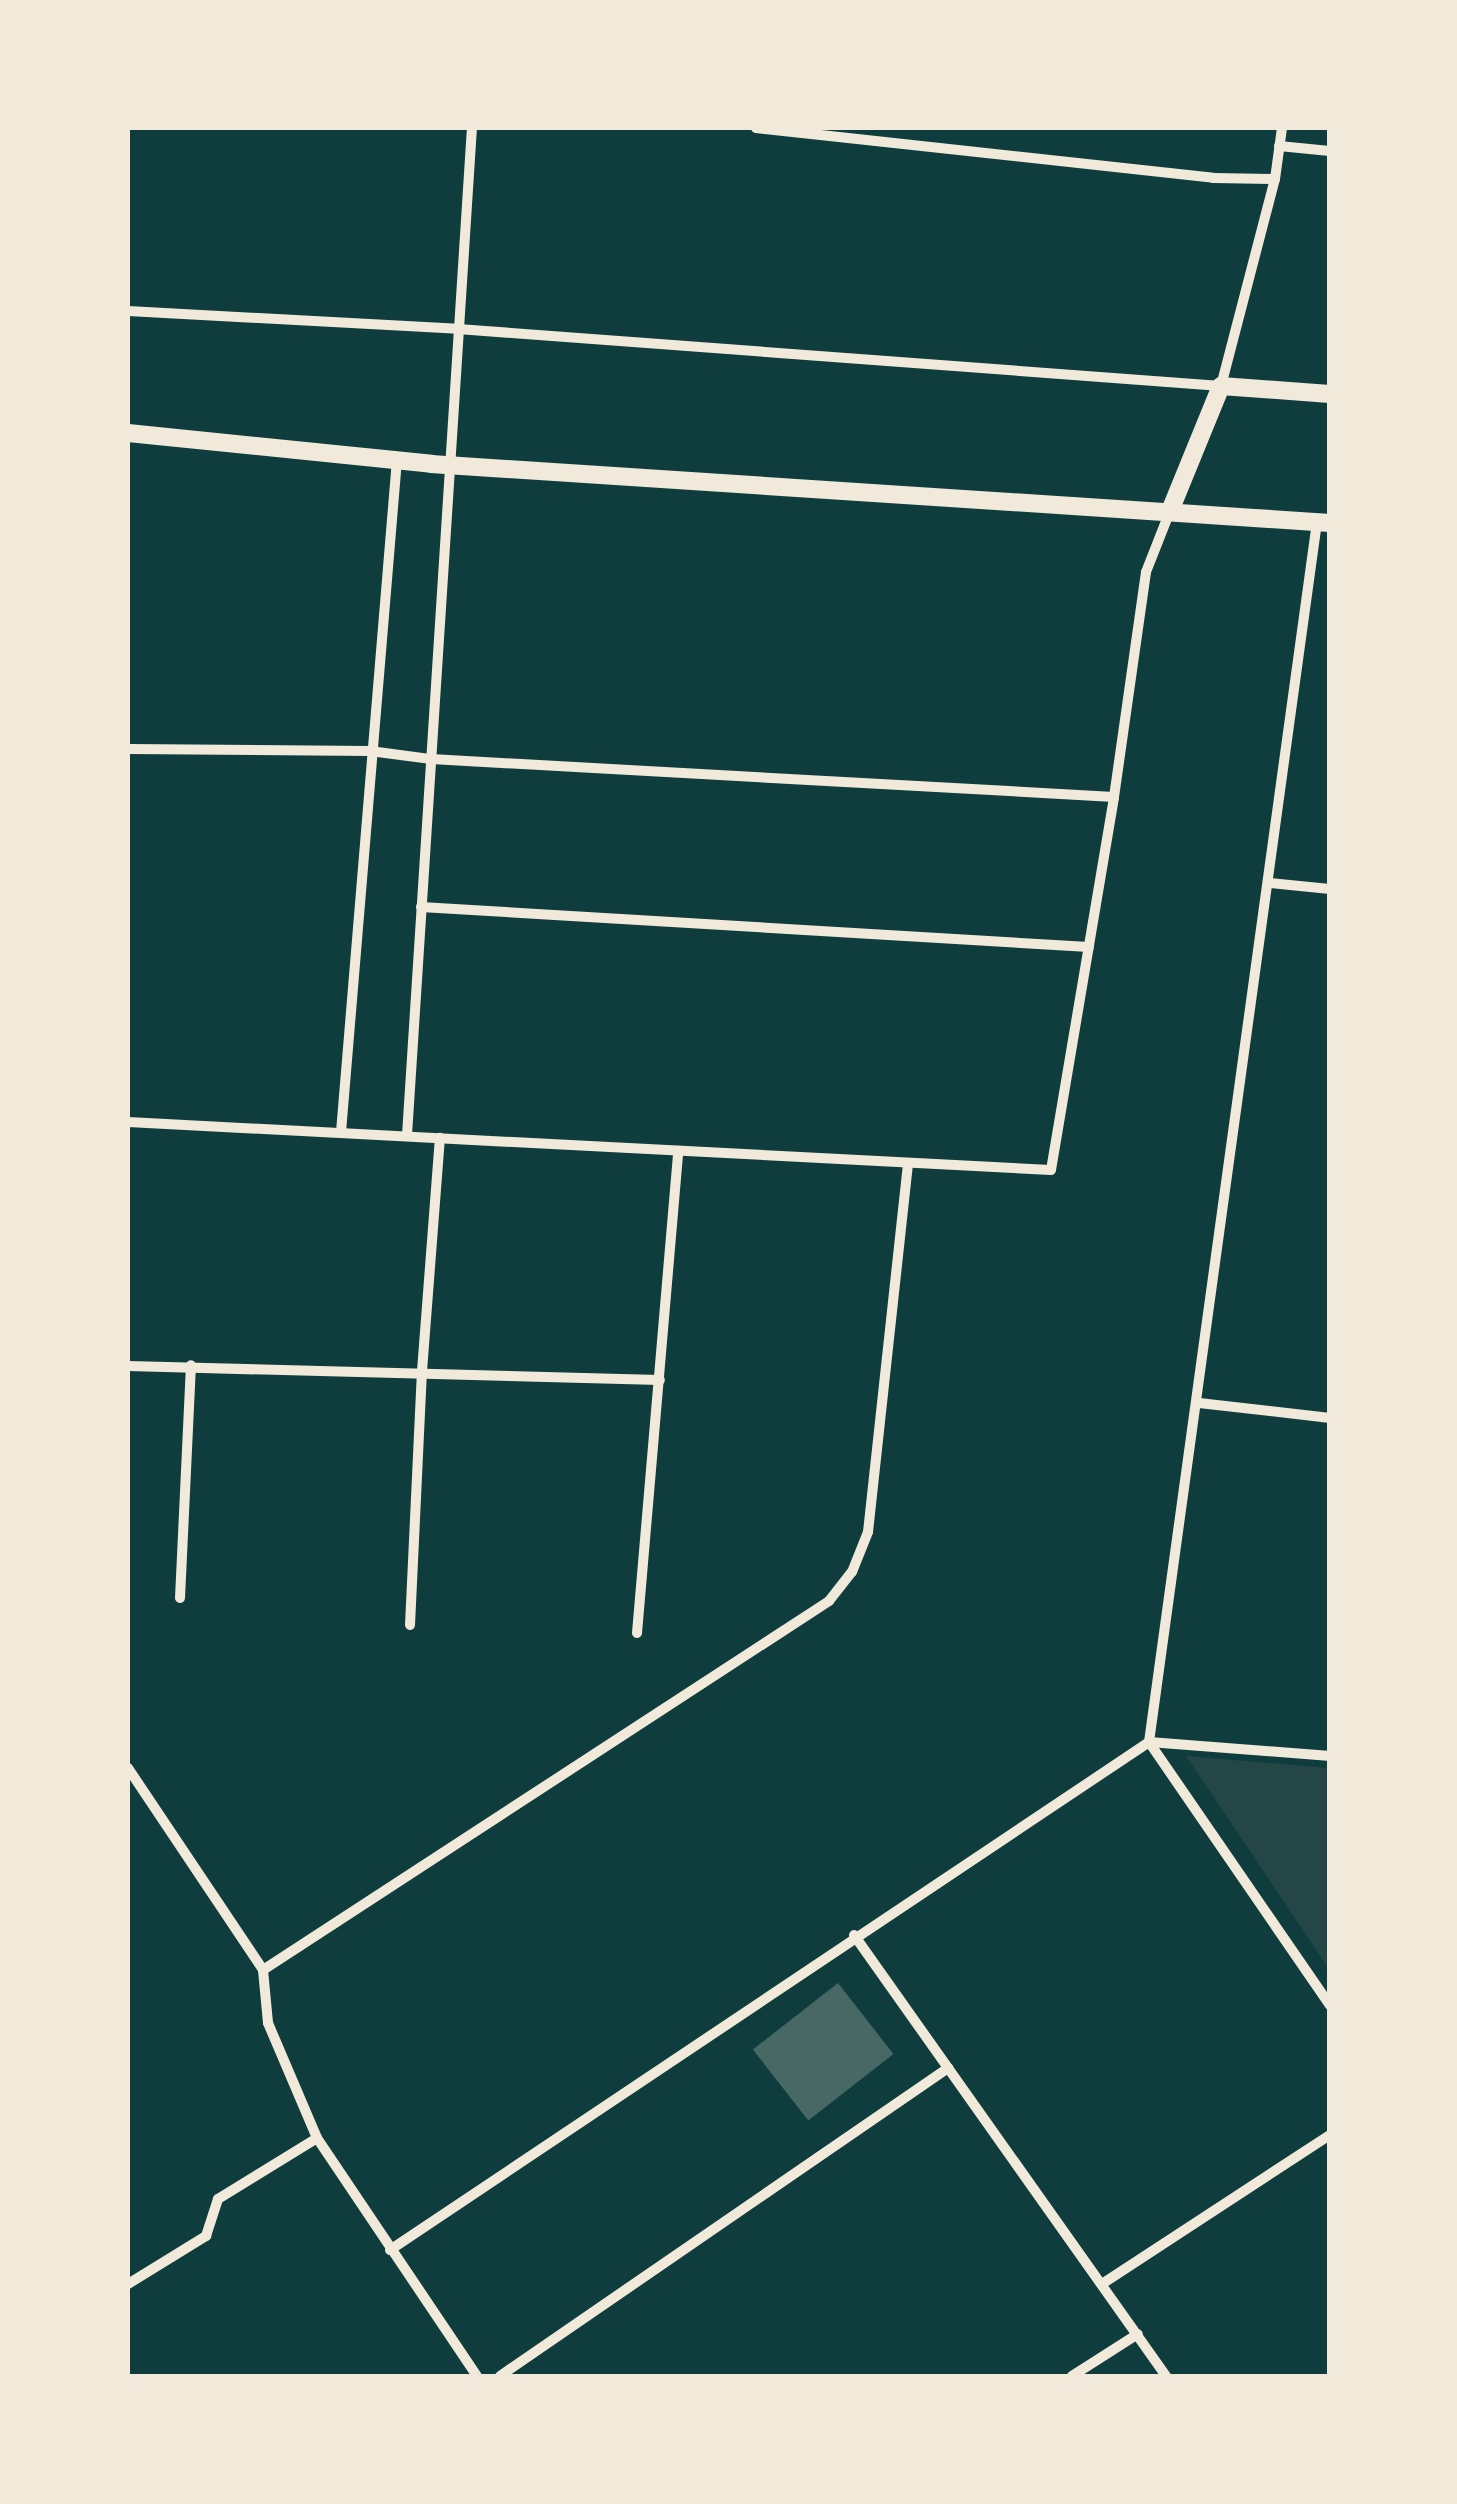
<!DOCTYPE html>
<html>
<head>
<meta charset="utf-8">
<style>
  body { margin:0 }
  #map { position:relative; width:1457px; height:2504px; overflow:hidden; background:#0f3d3e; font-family:"DM Sans",sans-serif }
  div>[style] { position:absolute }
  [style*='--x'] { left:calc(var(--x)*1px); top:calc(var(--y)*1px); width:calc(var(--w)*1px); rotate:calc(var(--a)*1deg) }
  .green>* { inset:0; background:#244646 }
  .building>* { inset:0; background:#486865; transform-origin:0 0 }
  .minor>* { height:10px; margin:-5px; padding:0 5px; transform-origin:5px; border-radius:5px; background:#f1e9da }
  .tertiary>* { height:18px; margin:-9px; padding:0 9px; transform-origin:9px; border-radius:9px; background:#f1e9da }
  span { translate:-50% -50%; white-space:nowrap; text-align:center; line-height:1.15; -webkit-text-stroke:9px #f1e9da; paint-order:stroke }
  .frame { position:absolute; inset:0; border:130px solid #f1e9da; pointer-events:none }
</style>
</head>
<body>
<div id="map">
  <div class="green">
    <div style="clip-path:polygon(1186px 1756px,1329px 1768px,1329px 1969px)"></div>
  </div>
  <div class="building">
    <div style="left:838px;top:1983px;width:90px;height:108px;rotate:52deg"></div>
  </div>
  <div class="minor">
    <div style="--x:756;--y:128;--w:460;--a:6.2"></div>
    <div style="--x:1213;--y:178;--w:62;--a:0.9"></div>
    <div style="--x:1279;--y:146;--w:51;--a:5.6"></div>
    <div style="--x:128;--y:311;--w:330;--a:3.1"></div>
    <div style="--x:458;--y:329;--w:765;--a:4.27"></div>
    <div style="--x:1221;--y:386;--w:214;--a:-75.4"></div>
    <div style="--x:1275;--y:179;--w:51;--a:-82.2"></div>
    <div style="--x:1317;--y:522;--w:1232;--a:97.84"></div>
    <div style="--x:1149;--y:1742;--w:319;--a:55.5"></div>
    <div style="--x:128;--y:749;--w:242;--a:0.5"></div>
    <div style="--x:370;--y:751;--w:62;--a:7.5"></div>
    <div style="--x:431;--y:759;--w:684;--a:3.18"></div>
    <div style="--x:1269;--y:883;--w:61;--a:5.6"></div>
    <div style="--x:421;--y:907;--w:669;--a:3.43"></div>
    <div style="--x:128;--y:1122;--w:924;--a:2.98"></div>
    <div style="--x:1051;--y:1170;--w:378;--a:-80.4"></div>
    <div style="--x:1114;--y:797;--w:227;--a:-81.9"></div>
    <div style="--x:1146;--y:572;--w:66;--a:-68.5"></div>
    <div style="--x:341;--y:1132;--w:674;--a:-85.24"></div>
    <div style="--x:407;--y:1135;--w:1009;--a:-86.31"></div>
    <div style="--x:128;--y:1366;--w:532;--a:1.51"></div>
    <div style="--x:1199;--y:1403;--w:132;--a:6.5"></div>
    <div style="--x:180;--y:1598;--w:233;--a:-87.3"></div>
    <div style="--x:410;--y:1625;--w:254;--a:-87.3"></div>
    <div style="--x:422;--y:1371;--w:234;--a:-85.6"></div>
    <div style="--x:637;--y:1633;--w:484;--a:-85.1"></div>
    <div style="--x:128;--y:1768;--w:243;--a:56.2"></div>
    <div style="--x:263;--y:1970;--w:53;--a:84.6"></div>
    <div style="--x:268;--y:2023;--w:125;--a:66.9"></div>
    <div style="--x:317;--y:2138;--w:287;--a:56.1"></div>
    <div style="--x:854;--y:1935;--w:540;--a:54.72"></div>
    <div style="--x:263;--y:1970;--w:676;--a:-33.1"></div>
    <div style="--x:829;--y:1601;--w:37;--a:-52"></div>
    <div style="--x:852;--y:1572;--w:43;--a:-68.2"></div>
    <div style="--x:868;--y:1532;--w:371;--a:-83.8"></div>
    <div style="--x:390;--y:2250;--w:913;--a:-33.79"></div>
    <div style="--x:1149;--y:1742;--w:182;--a:4.4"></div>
    <div style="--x:128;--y:2284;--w:92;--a:-31.6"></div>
    <div style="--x:206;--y:2236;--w:39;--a:-72"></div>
    <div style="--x:218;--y:2199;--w:116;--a:-31.6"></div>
    <div style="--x:1102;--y:2284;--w:272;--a:-33.2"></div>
    <div style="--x:500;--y:2376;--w:544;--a:-34.51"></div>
    <div style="--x:1072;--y:2376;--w:78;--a:-32.5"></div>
  </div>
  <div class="tertiary">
    <div style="--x:128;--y:433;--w:305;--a:5.8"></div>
    <div style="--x:431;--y:464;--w:901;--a:3.75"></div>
    <div style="--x:1170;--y:511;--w:135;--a:-67.8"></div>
    <div style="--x:1221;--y:386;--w:109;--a:4.2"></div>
  </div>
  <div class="frame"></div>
</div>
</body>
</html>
